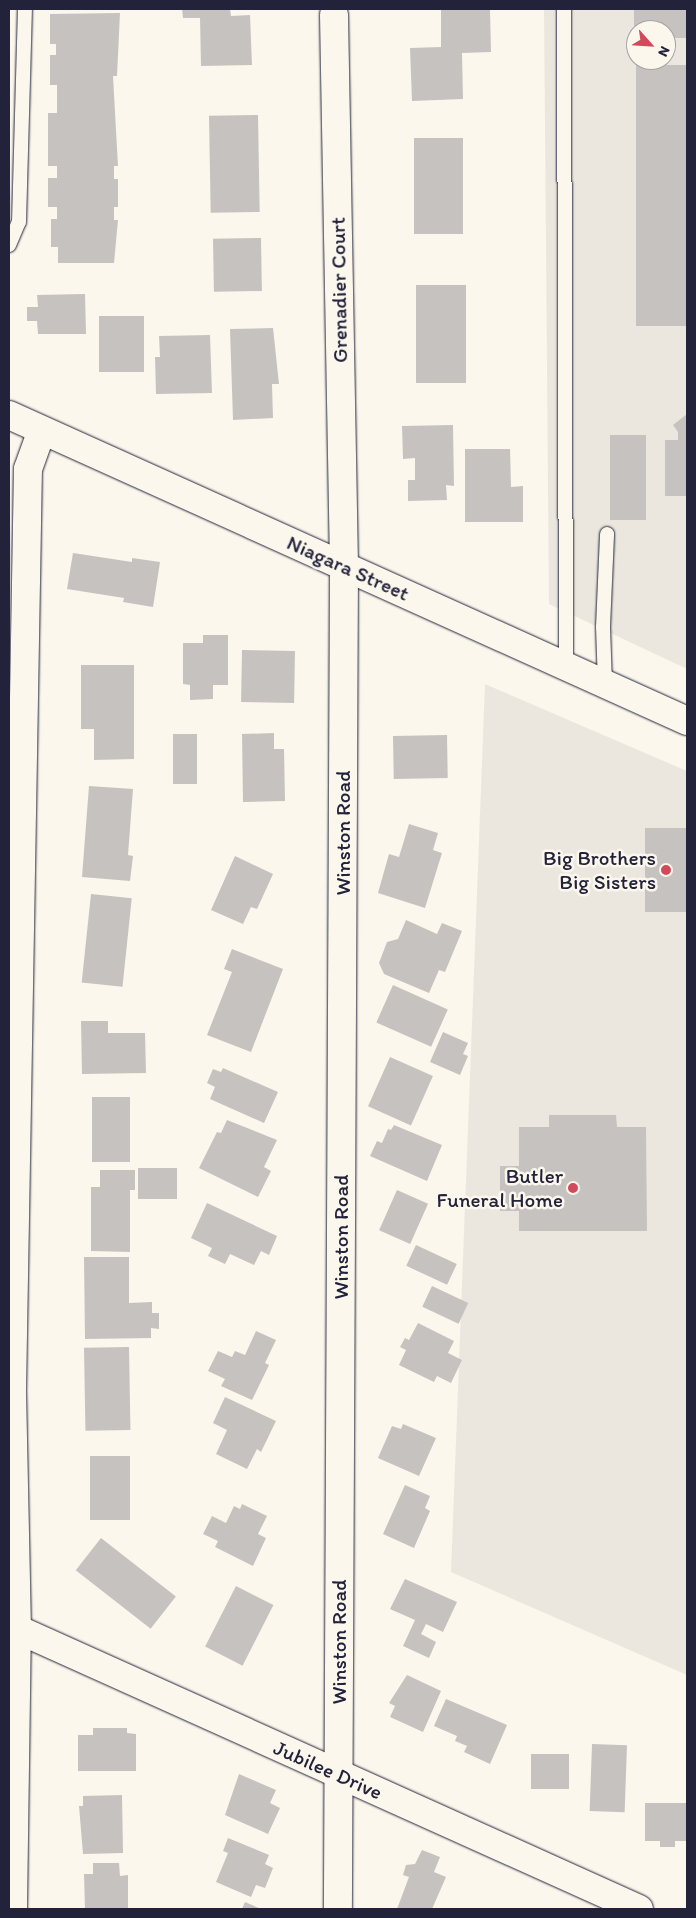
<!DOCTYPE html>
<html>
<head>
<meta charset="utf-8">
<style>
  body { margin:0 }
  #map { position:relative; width:696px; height:1918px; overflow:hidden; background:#fbf7ec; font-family:Itim,sans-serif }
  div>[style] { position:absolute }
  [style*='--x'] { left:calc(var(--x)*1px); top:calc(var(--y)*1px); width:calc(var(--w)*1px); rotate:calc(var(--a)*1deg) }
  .built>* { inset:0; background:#ebe7df }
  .building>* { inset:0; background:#c6c2c0; transform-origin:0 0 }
  .roads { filter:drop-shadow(0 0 1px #22223b) drop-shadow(0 0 1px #22223b) }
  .service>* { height:14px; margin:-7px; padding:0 7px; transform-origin:7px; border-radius:7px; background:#fbf7ec }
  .minor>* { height:28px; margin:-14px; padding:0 14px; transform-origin:14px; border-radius:14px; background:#fbf7ec }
  .secondary>* { height:28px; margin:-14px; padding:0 14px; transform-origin:14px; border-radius:14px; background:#fbf7ec }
  .dots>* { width:14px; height:14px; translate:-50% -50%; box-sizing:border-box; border:2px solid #fbf7ec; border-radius:50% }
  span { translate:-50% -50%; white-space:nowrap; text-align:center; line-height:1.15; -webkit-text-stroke:5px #fbf7ec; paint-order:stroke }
  .street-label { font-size:21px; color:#22223b }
  .poi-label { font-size:21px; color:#22223b }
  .right { translate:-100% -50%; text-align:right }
  .frame { position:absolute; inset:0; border:10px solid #22223b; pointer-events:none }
  .north { position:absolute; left:626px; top:20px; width:50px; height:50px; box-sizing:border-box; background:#fbf7ec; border:1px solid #a4a2a5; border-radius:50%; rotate:116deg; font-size:14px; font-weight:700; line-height:20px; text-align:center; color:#22223b }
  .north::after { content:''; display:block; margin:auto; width:18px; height:22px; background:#d1495b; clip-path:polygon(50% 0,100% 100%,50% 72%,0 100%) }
</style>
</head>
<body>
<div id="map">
  <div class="built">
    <div style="clip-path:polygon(evenodd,544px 9px,687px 9px,687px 669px,549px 604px,544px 9px,636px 30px,666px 30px,666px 60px,636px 60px,636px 30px)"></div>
    <div style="clip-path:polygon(485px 684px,687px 771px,687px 1675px,451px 1572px)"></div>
  </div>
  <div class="building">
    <div style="clip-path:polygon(182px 9px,230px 9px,231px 16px,250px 15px,252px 65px,201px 66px,200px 18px,183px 18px)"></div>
    <div style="clip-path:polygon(441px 9px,490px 9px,491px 52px,462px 53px,463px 99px,412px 101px,410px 48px,441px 47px)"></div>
    <div style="clip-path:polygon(634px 9px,687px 9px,687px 38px,666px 38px,666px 30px,636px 30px,634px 38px)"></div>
    <div style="clip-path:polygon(120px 13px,117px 76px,113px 76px,118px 166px,114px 166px,114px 179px,118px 179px,118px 207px,114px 207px,114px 220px,118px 220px,114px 263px,58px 263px,58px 247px,51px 247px,51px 219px,57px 219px,57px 207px,48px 207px,48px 178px,57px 178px,57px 166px,48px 166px,48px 113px,57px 113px,57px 85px,50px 85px,50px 55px,56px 55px,56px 44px,50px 44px,50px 14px)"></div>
    <div style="left:636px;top:65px;width:51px;height:261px"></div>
    <div style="left:258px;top:115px;width:97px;height:49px;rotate:89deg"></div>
    <div style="left:414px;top:138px;width:49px;height:96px"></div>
    <div style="left:261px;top:238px;width:53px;height:48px;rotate:89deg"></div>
    <div style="left:416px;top:285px;width:50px;height:98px"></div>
    <div style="clip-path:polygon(85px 294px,86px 334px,38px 334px,37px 321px,27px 321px,27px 307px,38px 307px,37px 295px)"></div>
    <div style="left:99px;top:316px;width:45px;height:56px"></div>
    <div style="clip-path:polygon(273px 328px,279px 384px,272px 384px,273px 418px,233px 420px,230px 329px)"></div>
    <div style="clip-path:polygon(210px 335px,212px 393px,156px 394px,155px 357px,160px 357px,159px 336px)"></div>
    <div style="clip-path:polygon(687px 414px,687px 496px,665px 496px,665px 440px,678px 440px,678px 432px,673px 425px)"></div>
    <div style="clip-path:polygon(453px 425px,454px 486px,446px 485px,447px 500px,408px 501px,408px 480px,415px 480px,415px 458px,403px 459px,402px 426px)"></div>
    <div style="left:610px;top:435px;width:36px;height:85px"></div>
    <div style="clip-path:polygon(465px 449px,510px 449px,511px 487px,523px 486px,523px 522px,465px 522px)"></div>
    <div style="clip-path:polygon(73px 553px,132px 562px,132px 558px,160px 562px,153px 607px,123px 602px,124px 598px,67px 589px)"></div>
    <div style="clip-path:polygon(203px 635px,228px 635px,228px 685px,213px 685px,213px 699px,190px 700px,190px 685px,183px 684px,183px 643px,203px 643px)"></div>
    <div style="left:242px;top:650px;width:53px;height:52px;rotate:1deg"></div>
    <div style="clip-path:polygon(81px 665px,134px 665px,134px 759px,94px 760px,94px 729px,81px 729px)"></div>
    <div style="clip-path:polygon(274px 733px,274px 749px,284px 749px,285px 801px,243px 802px,242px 734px)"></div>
    <div style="left:173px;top:734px;width:24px;height:50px"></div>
    <div style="left:447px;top:735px;width:43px;height:54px;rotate:89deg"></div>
    <div style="clip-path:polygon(89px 786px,133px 789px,128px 855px,133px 856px,130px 881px,82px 877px)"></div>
    <div style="clip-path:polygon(409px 824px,438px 833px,433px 850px,442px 853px,425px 908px,378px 893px,389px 854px,399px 857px)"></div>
    <div style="left:645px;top:828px;width:42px;height:84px"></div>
    <div style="clip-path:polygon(235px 856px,273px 874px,257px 909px,251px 907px,243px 924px,211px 910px)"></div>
    <div style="left:91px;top:894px;width:41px;height:89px;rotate:6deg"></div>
    <div style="clip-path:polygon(406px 920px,437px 934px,442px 923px,462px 931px,445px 972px,439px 970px,429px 993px,384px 974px,379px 963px,387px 942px,398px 939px)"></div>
    <div style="clip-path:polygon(232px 949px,283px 969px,251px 1052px,207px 1035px,232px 972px,224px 969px)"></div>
    <div style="left:393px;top:985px;width:60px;height:41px;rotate:24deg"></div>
    <div style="clip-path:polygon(81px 1021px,108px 1021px,108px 1033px,145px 1033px,146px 1073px,82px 1074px)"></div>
    <div style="clip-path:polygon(443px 1032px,468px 1043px,463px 1054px,468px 1056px,460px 1075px,430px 1062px)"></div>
    <div style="left:390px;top:1057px;width:47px;height:54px;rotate:24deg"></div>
    <div style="clip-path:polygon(223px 1068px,278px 1092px,264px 1123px,210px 1099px,215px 1087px,207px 1083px,213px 1069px,221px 1072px)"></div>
    <div style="left:92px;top:1097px;width:38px;height:65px"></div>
    <div style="clip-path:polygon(549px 1115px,616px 1115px,617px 1127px,646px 1127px,647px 1231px,519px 1231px,519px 1211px,500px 1211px,500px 1166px,519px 1166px,519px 1127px,549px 1127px)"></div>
    <div style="clip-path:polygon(227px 1120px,277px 1140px,264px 1167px,271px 1171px,258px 1197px,199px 1168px,217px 1132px,221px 1133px)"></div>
    <div style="clip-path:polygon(394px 1125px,442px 1145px,427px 1181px,370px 1156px,377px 1141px,382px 1143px,388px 1129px,391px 1130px)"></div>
    <div style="left:138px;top:1168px;width:39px;height:31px"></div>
    <div style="clip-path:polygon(100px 1170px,135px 1170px,135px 1190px,130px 1190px,130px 1252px,91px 1251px,91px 1187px,100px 1187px)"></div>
    <div style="left:397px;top:1190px;width:34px;height:44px;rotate:24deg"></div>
    <div style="clip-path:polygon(207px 1203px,277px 1236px,269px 1255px,261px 1251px,254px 1265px,230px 1254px,225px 1264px,208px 1256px,212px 1248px,191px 1238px)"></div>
    <div style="left:416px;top:1245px;width:45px;height:23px;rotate:25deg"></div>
    <div style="clip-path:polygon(84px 1257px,129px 1257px,129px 1303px,152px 1302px,152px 1313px,159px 1313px,159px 1329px,151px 1328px,151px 1338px,85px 1339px)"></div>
    <div style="left:432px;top:1286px;width:40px;height:23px;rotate:25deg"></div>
    <div style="clip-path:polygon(418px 1323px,454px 1341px,448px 1353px,462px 1360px,451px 1383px,437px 1376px,434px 1382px,399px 1365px,406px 1350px,400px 1347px,405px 1338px,409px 1340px)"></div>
    <div style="clip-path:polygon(256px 1331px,276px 1340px,265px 1363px,269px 1365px,252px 1400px,221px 1386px,225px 1379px,208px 1371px,218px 1351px,232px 1357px,235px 1351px,245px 1355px)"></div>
    <div style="left:129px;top:1347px;width:83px;height:45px;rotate:89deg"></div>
    <div style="clip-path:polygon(225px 1397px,276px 1421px,261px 1452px,257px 1449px,247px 1469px,216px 1454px,227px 1430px,213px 1423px)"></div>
    <div style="clip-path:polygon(403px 1424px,436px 1438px,419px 1476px,378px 1458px,392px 1426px,401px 1429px)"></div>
    <div style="left:90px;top:1456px;width:40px;height:64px"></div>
    <div style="clip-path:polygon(405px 1485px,430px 1496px,425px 1508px,430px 1511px,414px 1548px,383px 1534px)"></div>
    <div style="clip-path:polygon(242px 1504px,267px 1516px,258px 1534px,266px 1538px,253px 1566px,215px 1547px,218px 1541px,203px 1534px,212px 1516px,226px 1523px,234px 1506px,240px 1509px)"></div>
    <div style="left:101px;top:1538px;width:95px;height:41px;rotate:38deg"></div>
    <div style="clip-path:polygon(405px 1579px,457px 1602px,443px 1632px,426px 1624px,421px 1634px,436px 1642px,429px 1658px,403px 1646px,415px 1620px,390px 1609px)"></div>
    <div style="left:236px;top:1586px;width:42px;height:68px;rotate:27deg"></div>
    <div style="clip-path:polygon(407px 1675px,441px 1691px,423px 1732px,390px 1717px,395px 1706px,389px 1703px)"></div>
    <div style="clip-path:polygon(446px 1699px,507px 1725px,490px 1764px,464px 1752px,467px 1746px,455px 1741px,457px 1736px,434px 1726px)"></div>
    <div style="clip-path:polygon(93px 1728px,127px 1728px,127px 1733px,136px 1734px,136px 1771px,78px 1771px,78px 1735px,93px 1735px)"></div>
    <div style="left:592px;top:1744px;width:35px;height:67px;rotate:2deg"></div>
    <div style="left:531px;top:1754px;width:38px;height:35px"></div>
    <div style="clip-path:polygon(239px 1774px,276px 1790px,270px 1803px,280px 1808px,268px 1834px,225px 1815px)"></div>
    <div style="clip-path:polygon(122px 1795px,123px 1853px,83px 1854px,79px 1806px,83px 1806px,83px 1796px)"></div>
    <div style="clip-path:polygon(645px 1803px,687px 1803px,687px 1841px,675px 1841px,675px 1847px,660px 1847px,660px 1841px,645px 1841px)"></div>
    <div style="clip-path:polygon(228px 1838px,269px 1855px,265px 1864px,273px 1868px,265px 1888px,256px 1885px,251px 1897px,216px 1882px,228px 1853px,223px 1851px)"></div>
    <div style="clip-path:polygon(422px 1850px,440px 1857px,434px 1872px,446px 1877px,432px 1909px,397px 1909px,409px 1877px,403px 1875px,406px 1865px,415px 1864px)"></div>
    <div style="clip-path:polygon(93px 1863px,119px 1863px,120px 1876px,128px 1875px,128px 1909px,85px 1909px,84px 1874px,93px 1874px)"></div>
    <div style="clip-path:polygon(245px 1902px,261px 1909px,242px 1909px)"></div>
  </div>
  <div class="roads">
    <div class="service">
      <div style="--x:564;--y:9;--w:657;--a:89.83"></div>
      <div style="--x:9;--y:245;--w:25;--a:-67"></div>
      <div style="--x:19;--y:222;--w:213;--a:-88.4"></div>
      <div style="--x:605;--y:684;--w:57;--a:-92"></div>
      <div style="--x:603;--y:627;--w:93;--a:-87.5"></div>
    </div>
    <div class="minor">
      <div style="--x:334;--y:15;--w:551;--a:88.96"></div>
      <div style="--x:344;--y:566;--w:1343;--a:90.26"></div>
      <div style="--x:17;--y:1629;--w:682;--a:24.24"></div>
      <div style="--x:13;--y:1909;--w:280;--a:-89.2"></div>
      <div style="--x:17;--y:1629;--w:237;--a:-91.2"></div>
      <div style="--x:12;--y:1392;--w:923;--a:-89.01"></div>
      <div style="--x:28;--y:469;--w:41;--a:-70.3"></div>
    </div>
    <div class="secondary">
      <div style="--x:9;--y:415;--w:744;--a:24.29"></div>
    </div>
  </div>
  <div class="dots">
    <div style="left:666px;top:870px;background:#d1495b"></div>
    <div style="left:573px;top:1188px;background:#d1495b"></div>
  </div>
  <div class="street-label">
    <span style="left:339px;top:290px;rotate:-91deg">Grenadier Court</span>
    <span style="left:348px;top:568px;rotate:24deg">Niagara Street</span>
    <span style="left:343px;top:833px;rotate:-90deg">Winston Road</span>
    <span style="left:341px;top:1237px;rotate:-90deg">Winston Road</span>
    <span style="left:339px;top:1642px;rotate:-90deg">Winston Road</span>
    <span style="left:328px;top:1770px;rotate:24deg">Jubilee Drive</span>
  </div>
  <div class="poi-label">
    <span class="right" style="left:656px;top:870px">Big Brothers<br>Big Sisters</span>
    <span class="right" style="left:563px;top:1188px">Butler<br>Funeral Home</span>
  </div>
  <div class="frame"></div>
  <div class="north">N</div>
</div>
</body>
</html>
